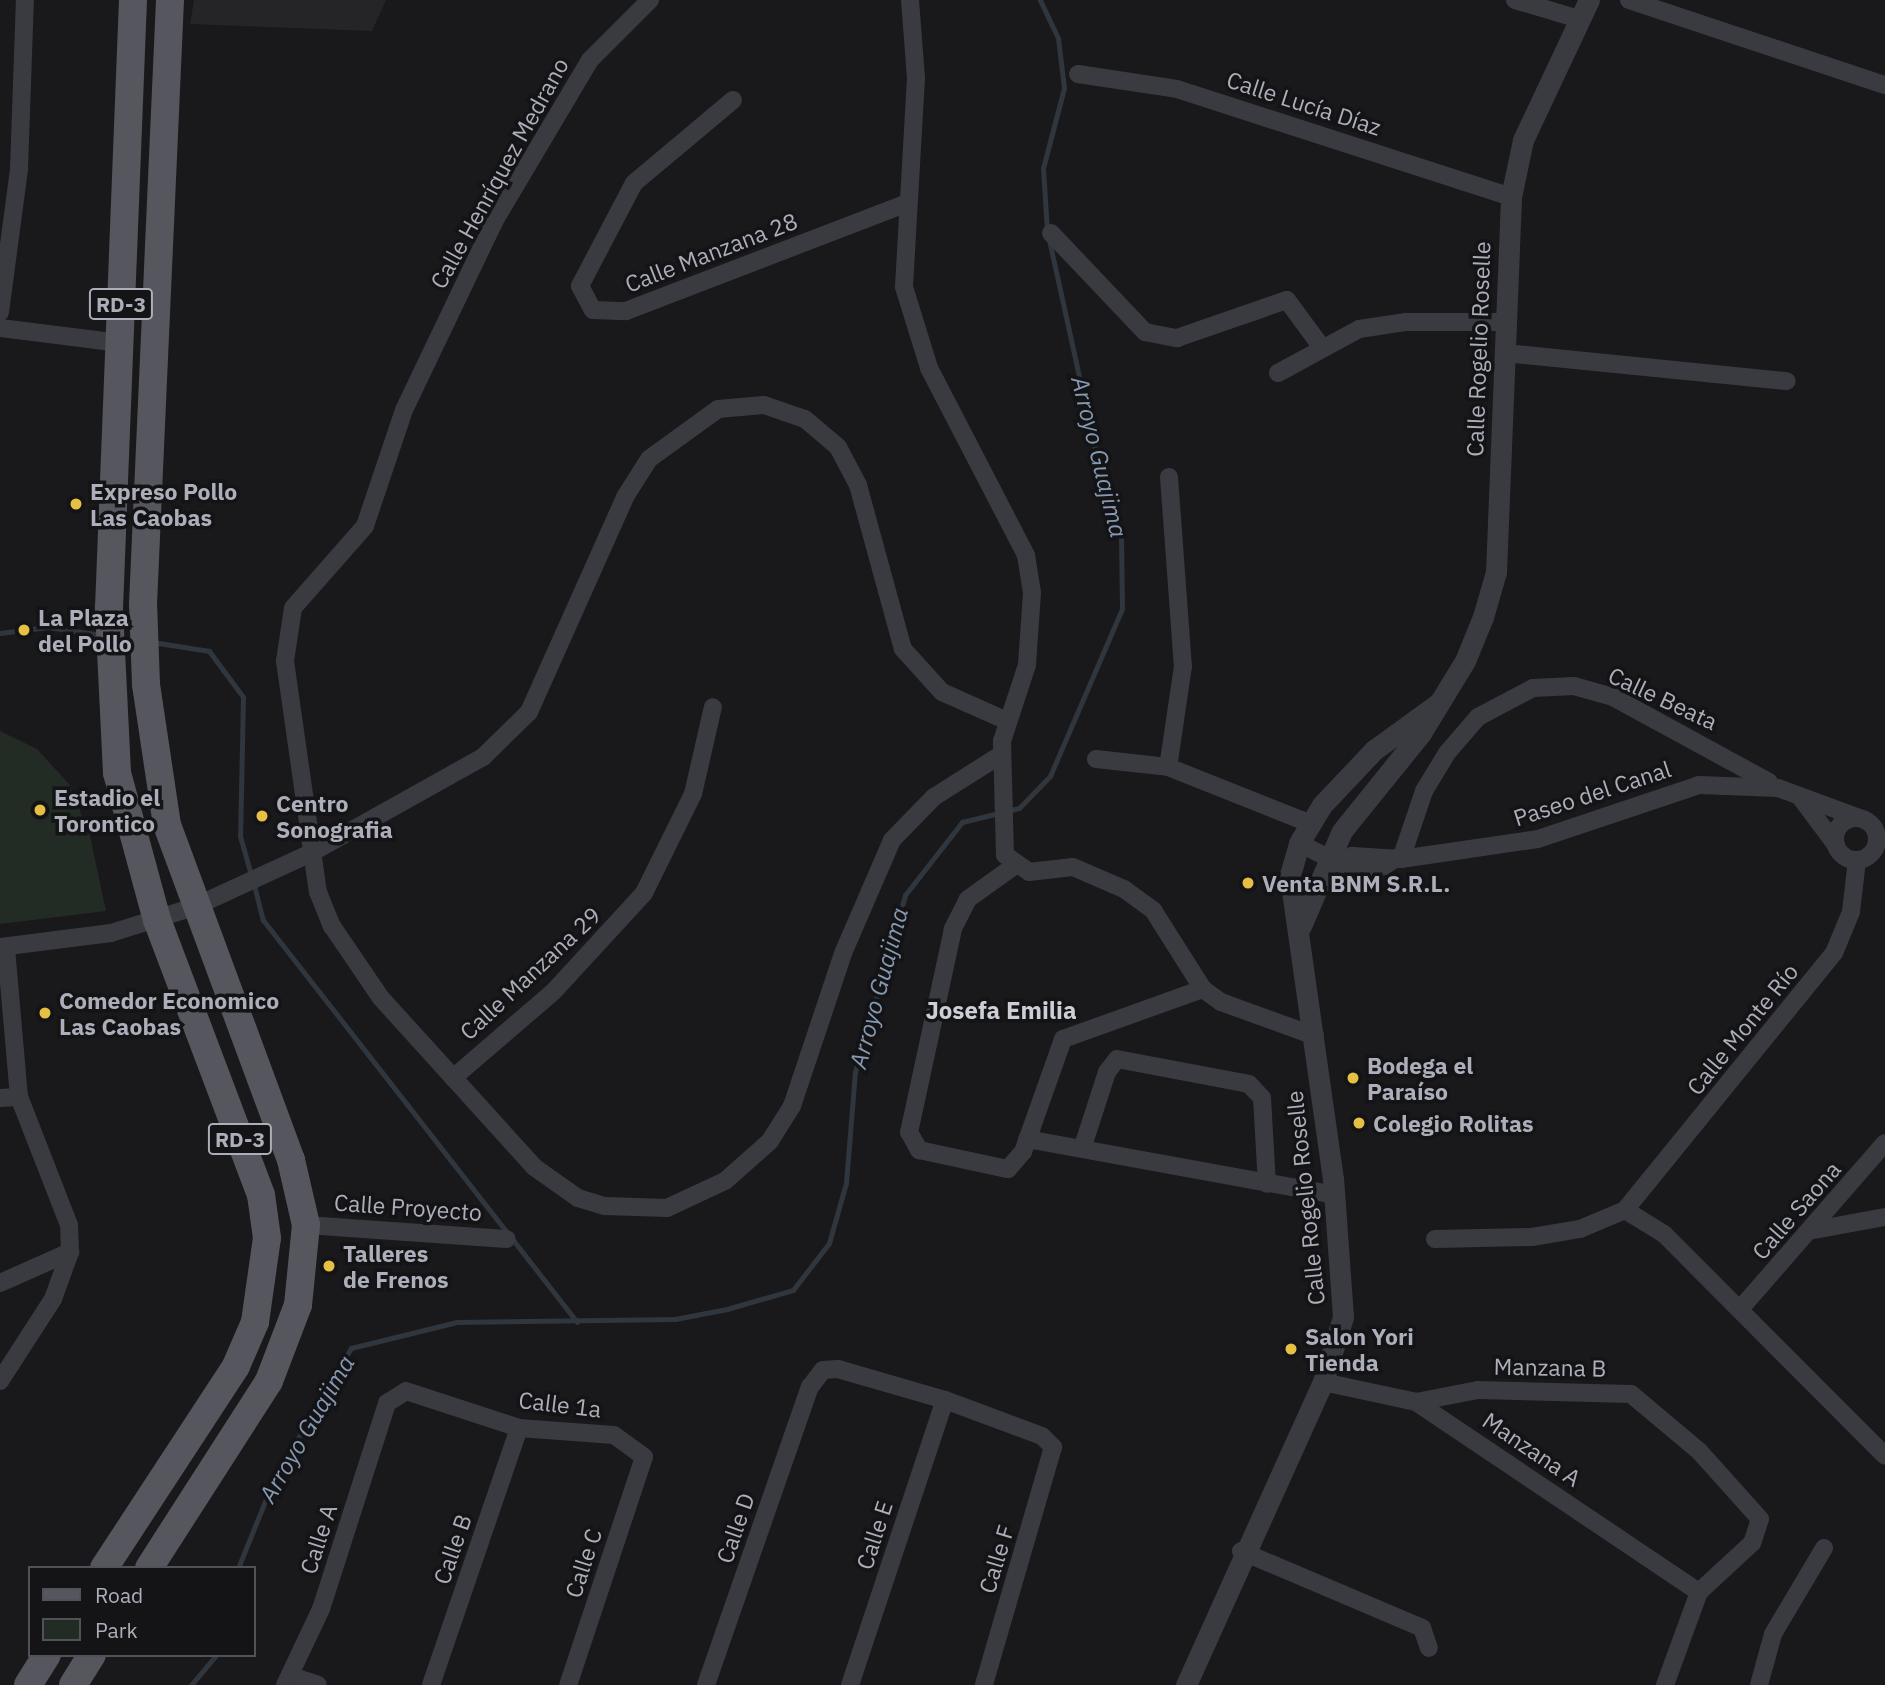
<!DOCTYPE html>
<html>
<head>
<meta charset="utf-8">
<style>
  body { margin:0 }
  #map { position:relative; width:1885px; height:1685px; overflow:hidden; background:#19191b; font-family:"IBM Plex Sans",sans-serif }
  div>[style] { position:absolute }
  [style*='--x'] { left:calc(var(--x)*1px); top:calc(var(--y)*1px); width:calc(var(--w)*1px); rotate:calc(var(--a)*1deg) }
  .built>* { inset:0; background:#252528 }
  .green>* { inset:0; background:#232b25 }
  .stream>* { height:5px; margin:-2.5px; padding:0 2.5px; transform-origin:2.5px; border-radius:2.5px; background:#30363e }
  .minor>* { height:18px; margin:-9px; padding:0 9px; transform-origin:9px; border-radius:9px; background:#3a3b40 }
  .minor>.ring { margin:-9px; padding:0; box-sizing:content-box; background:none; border:18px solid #3a3b40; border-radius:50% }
  .tertiary>* { height:21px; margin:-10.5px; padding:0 10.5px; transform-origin:10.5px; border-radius:10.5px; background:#3a3b40 }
  .primary>* { height:28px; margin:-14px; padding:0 14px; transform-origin:14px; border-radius:14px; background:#56575e }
  .dots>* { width:19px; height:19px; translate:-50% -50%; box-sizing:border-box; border:4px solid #141416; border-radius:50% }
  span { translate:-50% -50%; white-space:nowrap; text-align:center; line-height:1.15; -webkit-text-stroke:7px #141416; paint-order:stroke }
  .shield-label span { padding:2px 5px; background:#141416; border:2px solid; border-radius:5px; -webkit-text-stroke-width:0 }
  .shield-label { font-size:21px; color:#acafba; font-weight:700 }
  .street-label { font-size:23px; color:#acafba }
  .poi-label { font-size:23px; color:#acafba; font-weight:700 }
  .left { translate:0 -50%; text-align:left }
  .water-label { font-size:24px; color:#8699b2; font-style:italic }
  .neighbourhood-label { font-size:24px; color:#cdcfd6; font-weight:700 }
  .legend { position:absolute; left:28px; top:1566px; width:228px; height:91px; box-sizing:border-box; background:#141416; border:2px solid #515258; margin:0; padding:9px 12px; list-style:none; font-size:21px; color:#acafba }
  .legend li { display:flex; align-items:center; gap:14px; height:35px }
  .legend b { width:35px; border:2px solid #515258 }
</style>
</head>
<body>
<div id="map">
  <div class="built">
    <div style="clip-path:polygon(194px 0,386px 0,372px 31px,190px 24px)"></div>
  </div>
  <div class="green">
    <div style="clip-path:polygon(0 731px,37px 749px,69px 784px,90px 836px,106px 911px,0 924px)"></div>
  </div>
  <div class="stream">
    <div style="--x:1040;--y:0;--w:42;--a:64.7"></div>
    <div style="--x:1058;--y:38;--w:50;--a:83.2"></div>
    <div style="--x:1064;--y:88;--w:83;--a:104.7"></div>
    <div style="--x:1043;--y:168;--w:63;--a:86.4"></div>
    <div style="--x:0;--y:633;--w:48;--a:-7.1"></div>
    <div style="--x:48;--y:627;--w:54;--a:8.6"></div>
    <div style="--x:152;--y:642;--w:58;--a:9"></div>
    <div style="--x:209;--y:651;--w:57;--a:53.5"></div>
    <div style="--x:243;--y:697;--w:139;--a:91.2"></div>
    <div style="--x:240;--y:836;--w:41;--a:74.2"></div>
    <div style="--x:254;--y:885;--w:36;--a:76"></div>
    <div style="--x:263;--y:920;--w:510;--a:52.01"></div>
    <div style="--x:238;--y:1568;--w:96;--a:-68"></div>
    <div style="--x:274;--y:1479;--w:152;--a:-59.6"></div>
    <div style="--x:351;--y:1348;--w:109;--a:-13.8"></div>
    <div style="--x:457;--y:1322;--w:218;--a:-0.8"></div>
    <div style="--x:675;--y:1319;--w:53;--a:-10.9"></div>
    <div style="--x:727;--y:1309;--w:69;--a:-16.1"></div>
    <div style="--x:793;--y:1290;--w:59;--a:-52.5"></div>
    <div style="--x:829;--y:1243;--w:62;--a:-74.2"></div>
    <div style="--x:846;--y:1183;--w:111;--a:-85.4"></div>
    <div style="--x:855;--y:1072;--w:184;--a:-74.2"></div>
    <div style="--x:905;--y:895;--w:93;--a:-52"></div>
    <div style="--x:962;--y:822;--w:59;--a:-13.8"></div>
    <div style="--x:1019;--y:808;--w:45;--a:-45.9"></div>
    <div style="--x:1050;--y:776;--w:182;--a:-66.7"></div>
    <div style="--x:1122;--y:609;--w:76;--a:-90.8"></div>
    <div style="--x:1121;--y:533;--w:88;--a:-107.2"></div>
    <div style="--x:1095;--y:449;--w:214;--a:-102.4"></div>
    <div style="--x:191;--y:1685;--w:39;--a:-50"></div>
  </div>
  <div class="minor">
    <div style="--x:650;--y:0;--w:85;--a:135"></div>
    <div style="--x:590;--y:60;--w:188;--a:120.7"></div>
    <div style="--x:494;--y:222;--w:208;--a:115.6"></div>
    <div style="--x:404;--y:410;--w:122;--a:108.6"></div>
    <div style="--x:365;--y:526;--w:109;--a:131.3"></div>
    <div style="--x:293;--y:608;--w:54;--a:98.6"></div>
    <div style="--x:285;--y:661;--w:233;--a:81.9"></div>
    <div style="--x:318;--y:892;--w:37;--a:68"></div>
    <div style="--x:332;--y:926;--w:87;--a:55.8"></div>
    <div style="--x:381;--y:998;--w:228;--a:47.8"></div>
    <div style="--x:534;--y:1167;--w:54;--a:35.2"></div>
    <div style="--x:578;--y:1198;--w:28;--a:17"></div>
    <div style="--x:605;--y:1206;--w:62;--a:1.8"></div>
    <div style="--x:667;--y:1208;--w:64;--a:-25"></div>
    <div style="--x:725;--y:1181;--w:60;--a:-41.6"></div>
    <div style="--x:770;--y:1141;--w:41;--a:-57.8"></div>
    <div style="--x:792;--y:1106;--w:163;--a:-71.5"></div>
    <div style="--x:844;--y:951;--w:121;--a:-66.6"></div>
    <div style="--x:892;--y:840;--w:60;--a:-45.7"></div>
    <div style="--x:934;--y:797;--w:80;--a:-32.3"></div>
    <div style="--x:910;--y:0;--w:78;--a:85.6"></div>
    <div style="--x:916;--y:78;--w:209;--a:93.3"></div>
    <div style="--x:904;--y:287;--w:85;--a:72.8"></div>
    <div style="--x:929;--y:368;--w:211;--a:62.6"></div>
    <div style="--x:1026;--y:555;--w:38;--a:81"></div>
    <div style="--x:1032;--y:593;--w:72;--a:94"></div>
    <div style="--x:1027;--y:665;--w:80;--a:108.2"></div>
    <div style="--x:1002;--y:741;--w:114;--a:88.5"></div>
    <div style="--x:1005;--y:855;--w:29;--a:35"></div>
    <div style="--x:1029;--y:872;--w:44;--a:-6.5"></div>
    <div style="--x:1073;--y:867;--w:56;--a:23.3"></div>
    <div style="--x:1124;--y:889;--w:36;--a:36"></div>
    <div style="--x:1153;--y:910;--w:93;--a:57.7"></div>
    <div style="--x:1203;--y:989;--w:22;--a:36"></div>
    <div style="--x:1221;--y:1002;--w:100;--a:19.9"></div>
    <div style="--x:1515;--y:0;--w:67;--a:16.5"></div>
    <div style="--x:1629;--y:0;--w:270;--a:18.4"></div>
    <div style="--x:1078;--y:74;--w:100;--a:8.6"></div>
    <div style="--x:1177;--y:89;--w:351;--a:17.9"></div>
    <div style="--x:733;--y:100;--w:129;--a:140"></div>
    <div style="--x:634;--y:183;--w:116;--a:117.7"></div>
    <div style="--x:580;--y:286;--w:27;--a:62"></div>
    <div style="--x:593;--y:310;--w:33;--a:2"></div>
    <div style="--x:626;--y:311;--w:299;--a:-21"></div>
    <div style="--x:1051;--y:233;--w:137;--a:46.5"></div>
    <div style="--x:1145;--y:332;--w:33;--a:11"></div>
    <div style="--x:1177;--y:338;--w:116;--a:-19.1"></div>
    <div style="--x:1287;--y:300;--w:56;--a:53.7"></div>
    <div style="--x:0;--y:312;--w:144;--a:-82.4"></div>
    <div style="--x:19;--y:169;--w:169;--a:-88"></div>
    <div style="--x:0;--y:328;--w:121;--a:7.1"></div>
    <div style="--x:1505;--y:353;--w:283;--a:5.7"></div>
    <div style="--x:1278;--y:373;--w:92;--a:-28.5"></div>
    <div style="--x:1359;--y:329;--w:48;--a:-8.5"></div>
    <div style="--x:1406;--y:322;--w:99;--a:0"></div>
    <div style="--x:1169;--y:477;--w:190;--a:85.8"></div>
    <div style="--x:1183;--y:666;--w:102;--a:98.4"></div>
    <div style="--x:1168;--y:767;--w:152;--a:21.7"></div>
    <div style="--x:1096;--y:759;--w:72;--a:6.3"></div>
    <div style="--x:1801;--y:798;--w:59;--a:53.3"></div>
    <div class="ring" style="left:1835px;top:818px;width:24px;height:24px"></div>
    <div style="--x:1299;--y:843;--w:59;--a:27"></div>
    <div style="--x:1352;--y:870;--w:32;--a:-7"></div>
    <div style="--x:1384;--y:866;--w:14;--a:-34"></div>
    <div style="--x:1401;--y:859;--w:72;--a:-71.3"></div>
    <div style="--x:1424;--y:791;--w:44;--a:-58.8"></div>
    <div style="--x:1447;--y:753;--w:48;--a:-49.3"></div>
    <div style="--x:1478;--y:717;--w:62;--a:-27.8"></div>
    <div style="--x:1533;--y:688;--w:41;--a:-2.8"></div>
    <div style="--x:1574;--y:686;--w:41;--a:15.8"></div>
    <div style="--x:1613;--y:697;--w:178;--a:28.6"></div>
    <div style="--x:1342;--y:864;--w:13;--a:-39"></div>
    <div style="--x:1352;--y:856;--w:49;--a:3.5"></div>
    <div style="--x:1401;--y:859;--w:138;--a:-8.3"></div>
    <div style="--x:1538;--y:839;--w:170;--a:-18.5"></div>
    <div style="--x:1699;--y:785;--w:79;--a:2.2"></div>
    <div style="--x:1778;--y:788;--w:93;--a:20.2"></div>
    <div style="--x:1014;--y:866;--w:57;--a:144.3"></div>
    <div style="--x:968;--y:899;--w:34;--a:117"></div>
    <div style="--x:953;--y:929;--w:208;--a:102.2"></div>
    <div style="--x:909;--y:1132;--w:21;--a:61"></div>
    <div style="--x:919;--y:1150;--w:91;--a:12.1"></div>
    <div style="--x:1008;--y:1169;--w:23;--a:-49"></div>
    <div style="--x:1023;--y:1152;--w:120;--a:-70.5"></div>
    <div style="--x:1063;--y:1039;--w:149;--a:-19.7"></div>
    <div style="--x:0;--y:947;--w:112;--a:-7.2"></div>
    <div style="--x:111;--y:933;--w:87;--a:-17.4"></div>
    <div style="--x:194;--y:907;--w:131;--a:-24.8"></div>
    <div style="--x:313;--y:852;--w:195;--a:-29.2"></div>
    <div style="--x:483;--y:757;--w:64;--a:-44.4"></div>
    <div style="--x:529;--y:712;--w:235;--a:-65.9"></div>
    <div style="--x:625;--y:497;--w:45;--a:-57.7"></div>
    <div style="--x:649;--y:459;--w:85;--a:-35.9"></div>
    <div style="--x:718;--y:409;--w:46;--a:-5"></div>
    <div style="--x:764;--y:405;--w:43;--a:18.9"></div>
    <div style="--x:805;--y:419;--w:43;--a:40.3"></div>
    <div style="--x:838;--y:447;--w:43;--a:62.2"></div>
    <div style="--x:858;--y:485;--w:170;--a:74.7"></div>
    <div style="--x:903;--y:649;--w:58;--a:47.8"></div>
    <div style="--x:942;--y:692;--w:71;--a:24"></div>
    <div style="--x:453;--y:1078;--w:133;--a:-40.7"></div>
    <div style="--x:554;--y:991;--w:133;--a:-47.4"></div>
    <div style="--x:644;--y:893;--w:110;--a:-63.7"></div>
    <div style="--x:693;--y:794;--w:89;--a:-77.1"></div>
    <div style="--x:0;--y:1098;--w:19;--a:-3"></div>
    <div style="--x:1027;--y:1139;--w:313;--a:10.3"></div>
    <div style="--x:1083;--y:1146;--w:78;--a:-72"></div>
    <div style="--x:1107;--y:1072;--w:16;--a:-52"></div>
    <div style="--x:1117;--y:1059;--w:134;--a:10.7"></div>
    <div style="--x:1249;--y:1084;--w:19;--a:47"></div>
    <div style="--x:1262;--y:1098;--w:86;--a:86.7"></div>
    <div style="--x:1625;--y:1210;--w:46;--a:31.6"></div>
    <div style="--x:1664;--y:1234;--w:313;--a:45.1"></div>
    <div style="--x:306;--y:1225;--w:201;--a:4"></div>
    <div style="--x:1814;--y:1230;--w:72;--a:-10.4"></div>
    <div style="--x:1435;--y:1239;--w:97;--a:-1.2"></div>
    <div style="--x:1532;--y:1237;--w:49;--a:-9.5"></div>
    <div style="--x:1580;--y:1229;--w:49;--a:-22.9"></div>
    <div style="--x:1625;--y:1210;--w:331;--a:-50.9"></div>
    <div style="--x:1834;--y:953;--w:44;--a:-67.5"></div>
    <div style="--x:1851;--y:912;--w:52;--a:-83.4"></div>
    <div style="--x:0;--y:1283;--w:77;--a:-23.9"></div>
    <div style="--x:1741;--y:1308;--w:219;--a:-48.9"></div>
    <div style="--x:0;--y:1381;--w:98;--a:-57.1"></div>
    <div style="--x:53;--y:1299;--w:50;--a:-70.1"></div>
    <div style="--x:70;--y:1252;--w:27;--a:-92"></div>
    <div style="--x:69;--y:1225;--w:137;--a:-111.3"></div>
    <div style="--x:19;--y:1097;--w:151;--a:-95"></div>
    <div style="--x:1323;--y:1382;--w:95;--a:12.1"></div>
    <div style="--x:1416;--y:1402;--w:341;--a:33.9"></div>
    <div style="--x:1416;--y:1402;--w:63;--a:-11"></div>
    <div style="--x:1478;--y:1390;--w:153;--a:1.5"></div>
    <div style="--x:1631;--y:1394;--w:89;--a:40"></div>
    <div style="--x:1699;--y:1451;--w:91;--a:48.1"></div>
    <div style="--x:1760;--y:1519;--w:25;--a:108"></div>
    <div style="--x:1752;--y:1543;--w:72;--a:137.2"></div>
    <div style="--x:1699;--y:1592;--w:99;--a:110.1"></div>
    <div style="--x:1241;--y:1551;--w:197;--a:23"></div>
    <div style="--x:1422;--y:1628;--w:21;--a:71"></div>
    <div style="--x:291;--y:1676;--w:28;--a:18"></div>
    <div style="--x:285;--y:1685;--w:84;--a:-64.7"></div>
    <div style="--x:321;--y:1609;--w:216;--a:-72.2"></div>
    <div style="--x:387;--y:1403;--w:22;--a:-32"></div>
    <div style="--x:406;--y:1391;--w:119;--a:18.1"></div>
    <div style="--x:519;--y:1428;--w:95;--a:4.2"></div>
    <div style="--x:614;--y:1435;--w:37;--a:36"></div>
    <div style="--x:644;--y:1457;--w:240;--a:108.4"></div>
    <div style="--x:431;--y:1685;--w:272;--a:-71.1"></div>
    <div style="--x:706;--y:1685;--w:316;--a:-70.8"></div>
    <div style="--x:810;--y:1387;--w:21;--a:-53"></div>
    <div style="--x:823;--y:1370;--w:15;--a:-4"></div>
    <div style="--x:838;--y:1369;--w:111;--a:16.2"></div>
    <div style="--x:945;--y:1400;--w:103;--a:20.4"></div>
    <div style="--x:1042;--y:1436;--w:16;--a:45"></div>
    <div style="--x:1053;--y:1447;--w:248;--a:106.2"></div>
    <div style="--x:850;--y:1685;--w:300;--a:-71.6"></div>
    <div style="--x:1759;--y:1685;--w:53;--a:-74.6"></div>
    <div style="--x:1773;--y:1634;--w:100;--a:-59.3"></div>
  </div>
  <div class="tertiary">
    <div style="--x:1301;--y:926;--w:103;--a:-66.7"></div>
    <div style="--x:1342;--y:831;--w:126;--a:-51.1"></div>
    <div style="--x:1421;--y:733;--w:84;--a:-58.6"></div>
    <div style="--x:1465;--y:661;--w:48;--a:-67.8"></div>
    <div style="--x:1483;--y:617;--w:47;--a:-73.9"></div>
    <div style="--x:1496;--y:572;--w:375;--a:-87.7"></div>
    <div style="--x:1511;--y:197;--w:58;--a:-78.1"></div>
    <div style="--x:1523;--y:140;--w:155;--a:-64.8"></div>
    <div style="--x:1186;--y:1685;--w:333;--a:-65.7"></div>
    <div style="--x:1323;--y:1382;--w:68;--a:-72.9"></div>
    <div style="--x:1343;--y:1317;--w:138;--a:-94.1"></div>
    <div style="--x:1333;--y:1179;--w:307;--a:-98.1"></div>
    <div style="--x:1290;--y:875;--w:33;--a:-74"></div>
    <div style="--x:1299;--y:843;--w:44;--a:-58.8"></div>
    <div style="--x:1322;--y:805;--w:76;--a:-46.6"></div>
    <div style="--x:1374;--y:750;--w:80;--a:-35.9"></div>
  </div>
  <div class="primary">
    <div style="--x:104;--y:1568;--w:241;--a:-56.8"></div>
    <div style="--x:236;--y:1366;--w:48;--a:-66.6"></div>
    <div style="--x:255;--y:1322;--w:85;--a:-81.9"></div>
    <div style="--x:267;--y:1238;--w:43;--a:-97.9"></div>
    <div style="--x:261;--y:1195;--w:294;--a:-110.7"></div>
    <div style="--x:157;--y:920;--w:152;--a:-105.2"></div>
    <div style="--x:117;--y:773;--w:165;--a:-92.8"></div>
    <div style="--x:109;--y:608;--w:608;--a:-87.74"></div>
    <div style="--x:149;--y:1568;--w:222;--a:-57.3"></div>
    <div style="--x:269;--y:1381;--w:81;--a:-69.1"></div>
    <div style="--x:298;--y:1305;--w:80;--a:-84.3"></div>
    <div style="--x:306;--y:1225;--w:67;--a:-103"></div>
    <div style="--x:291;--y:1160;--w:357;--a:-110.3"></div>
    <div style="--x:167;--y:825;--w:143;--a:-98.5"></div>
    <div style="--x:146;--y:684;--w:80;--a:-92.1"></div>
    <div style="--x:143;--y:604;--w:605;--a:-87.44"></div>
    <div style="--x:28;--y:1685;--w:36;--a:-58"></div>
    <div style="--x:73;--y:1685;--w:36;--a:-58"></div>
  </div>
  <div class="dots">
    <div style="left:76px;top:504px;background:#e6bf45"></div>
    <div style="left:24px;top:630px;background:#e6bf45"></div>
    <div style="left:40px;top:810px;background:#e6bf45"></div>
    <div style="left:262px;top:816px;background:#e6bf45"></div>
    <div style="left:1248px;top:883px;background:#e6bf45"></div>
    <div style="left:45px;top:1013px;background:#e6bf45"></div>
    <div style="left:1353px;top:1078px;background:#e6bf45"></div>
    <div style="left:1359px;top:1123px;background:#e6bf45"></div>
    <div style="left:329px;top:1266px;background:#e6bf45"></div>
    <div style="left:1291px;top:1349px;background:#e6bf45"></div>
  </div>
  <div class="shield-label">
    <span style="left:121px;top:304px">RD-3</span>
    <span style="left:240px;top:1139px">RD-3</span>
  </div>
  <div class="street-label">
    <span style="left:1304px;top:103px;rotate:18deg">Calle Lucía Díaz</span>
    <span style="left:499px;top:173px;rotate:-61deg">Calle Henríquez Medrano</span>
    <span style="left:711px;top:252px;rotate:-21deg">Calle Manzana 28</span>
    <span style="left:1478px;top:349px;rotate:-88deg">Calle Rogelio Roselle</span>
    <span style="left:1663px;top:698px;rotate:25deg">Calle Beata</span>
    <span style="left:1592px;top:793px;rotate:-18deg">Paseo del Canal</span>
    <span style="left:530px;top:973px;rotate:-43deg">Calle Manzana 29</span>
    <span style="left:1742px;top:1029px;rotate:-51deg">Calle Monte Río</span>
    <span style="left:1305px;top:1198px;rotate:-96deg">Calle Rogelio Roselle</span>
    <span style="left:408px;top:1207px;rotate:4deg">Calle Proyecto</span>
    <span style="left:1796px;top:1210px;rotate:-49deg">Calle Saona</span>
    <span style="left:1550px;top:1367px;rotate:1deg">Manzana B</span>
    <span style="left:560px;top:1404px;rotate:7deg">Calle 1a</span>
    <span style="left:1532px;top:1449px;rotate:34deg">Manzana A</span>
    <span style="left:735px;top:1528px;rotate:-71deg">Calle D</span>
    <span style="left:874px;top:1535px;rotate:-72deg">Calle E</span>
    <span style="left:318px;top:1539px;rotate:-72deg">Calle A</span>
    <span style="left:452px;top:1549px;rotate:-71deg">Calle B</span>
    <span style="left:996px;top:1559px;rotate:-73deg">Calle F</span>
    <span style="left:583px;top:1563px;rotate:-72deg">Calle C</span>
  </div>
  <div class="poi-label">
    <span class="left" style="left:90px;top:504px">Expreso Pollo<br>Las Caobas</span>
    <span class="left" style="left:38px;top:630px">La Plaza<br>del Pollo</span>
    <span class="left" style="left:54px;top:810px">Estadio el<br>Torontico</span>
    <span class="left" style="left:276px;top:816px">Centro<br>Sonografia</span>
    <span class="left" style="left:1262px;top:883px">Venta BNM S.R.L.</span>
    <span class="left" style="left:59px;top:1013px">Comedor Economico<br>Las Caobas</span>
    <span class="left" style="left:1367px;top:1078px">Bodega el<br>Paraíso</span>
    <span class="left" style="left:1373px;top:1123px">Colegio Rolitas</span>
    <span class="left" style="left:343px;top:1266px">Talleres<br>de Frenos</span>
    <span class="left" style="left:1305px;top:1349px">Salon Yori<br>Tienda</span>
  </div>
  <div class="water-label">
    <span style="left:1099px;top:457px;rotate:76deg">Arroyo Guajima</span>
    <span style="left:879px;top:988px;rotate:-75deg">Arroyo Guajima</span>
    <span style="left:307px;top:1429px;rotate:-60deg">Arroyo Guajima</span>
  </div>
  <div class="neighbourhood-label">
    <span style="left:1001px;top:1011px">Josefa Emilia</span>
  </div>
  <ul class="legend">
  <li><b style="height:9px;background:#56575e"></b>Road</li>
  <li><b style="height:19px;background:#232b25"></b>Park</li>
  </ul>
</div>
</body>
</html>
